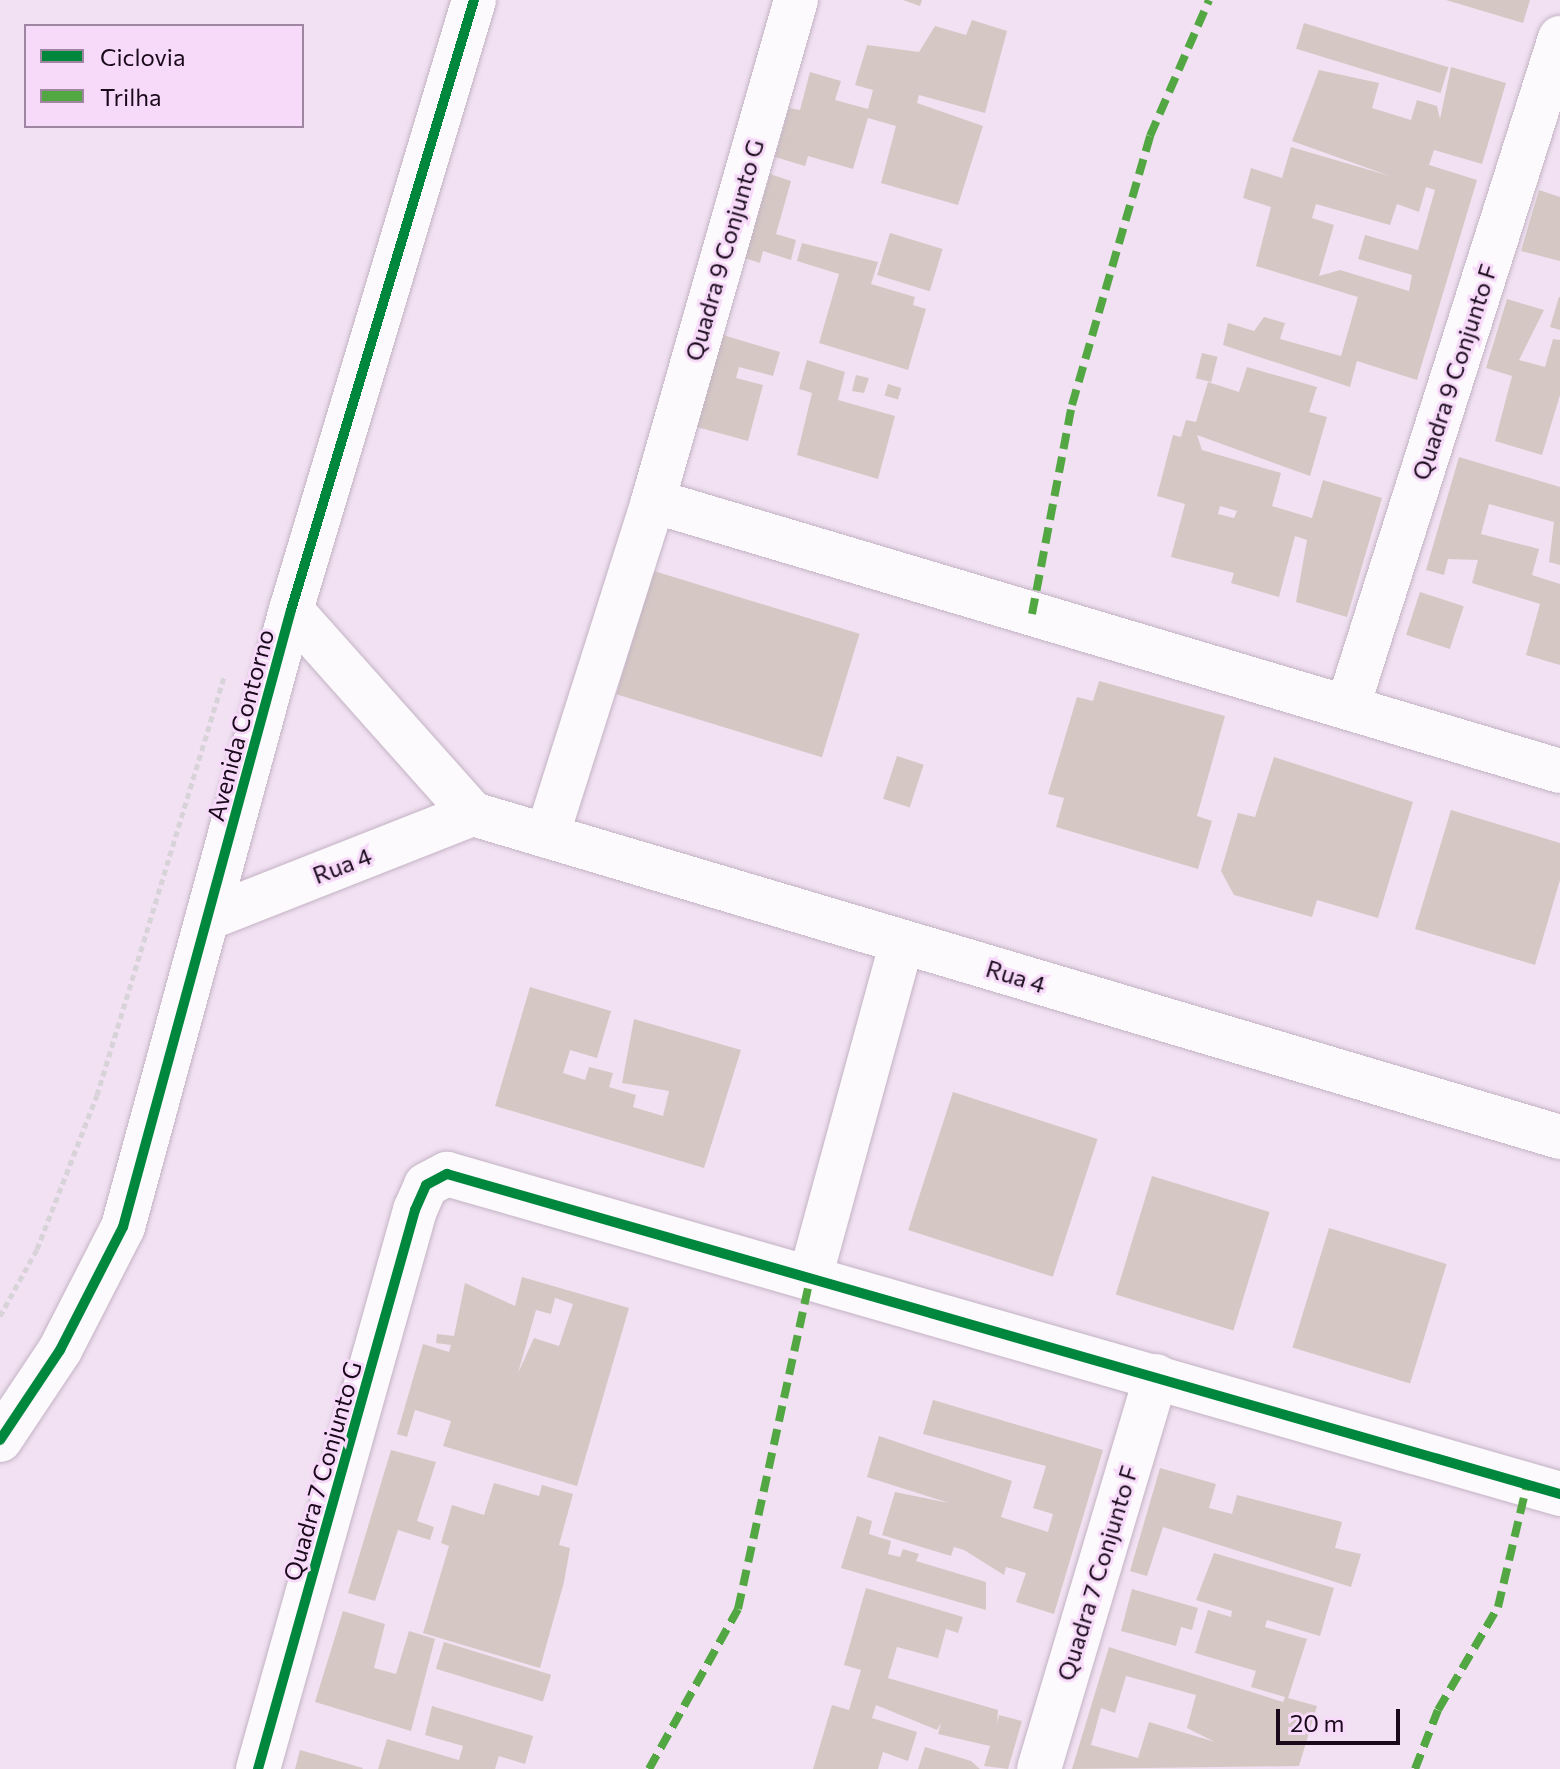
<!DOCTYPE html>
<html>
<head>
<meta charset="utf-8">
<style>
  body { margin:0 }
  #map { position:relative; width:1560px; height:1769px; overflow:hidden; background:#f1e1f2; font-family:Commissioner,sans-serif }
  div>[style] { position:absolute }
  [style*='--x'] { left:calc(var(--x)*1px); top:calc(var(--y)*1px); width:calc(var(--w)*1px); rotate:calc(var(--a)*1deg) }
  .building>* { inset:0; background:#d5c8c4; transform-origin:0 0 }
  .path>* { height:5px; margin-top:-2.5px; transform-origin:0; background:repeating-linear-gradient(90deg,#d8d3d8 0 6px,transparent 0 10px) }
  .roads { filter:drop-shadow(0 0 2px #c3b3c4) drop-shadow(0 0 2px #c3b3c4) }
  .minor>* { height:44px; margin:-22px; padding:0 22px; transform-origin:22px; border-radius:22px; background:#fdfafd }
  .tertiary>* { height:44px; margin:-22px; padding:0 22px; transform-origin:22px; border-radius:22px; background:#fdfafd }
  .secondary>* { height:44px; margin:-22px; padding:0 22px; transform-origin:22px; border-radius:22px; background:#fdfafd }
  .quiet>* { height:8px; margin-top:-4px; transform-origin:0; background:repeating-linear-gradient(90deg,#52a743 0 16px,transparent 0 24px) }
  .cycleway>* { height:10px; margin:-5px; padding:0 5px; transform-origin:5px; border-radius:5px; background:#00873e }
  span { translate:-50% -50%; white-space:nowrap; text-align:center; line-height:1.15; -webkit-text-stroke:6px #f7daf9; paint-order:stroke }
  .street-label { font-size:24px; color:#19091b }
  .legend { position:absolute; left:24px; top:24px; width:280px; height:104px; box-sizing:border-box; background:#f7daf9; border:2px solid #9e86a0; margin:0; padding:10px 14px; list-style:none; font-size:24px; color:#19091b }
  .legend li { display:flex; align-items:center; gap:16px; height:40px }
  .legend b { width:40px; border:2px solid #9e86a0 }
  .scale { position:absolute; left:1276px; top:1709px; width:124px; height:36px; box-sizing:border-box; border:4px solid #19091b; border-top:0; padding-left:10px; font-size:24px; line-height:28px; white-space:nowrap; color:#19091b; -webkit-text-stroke:6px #f7daf9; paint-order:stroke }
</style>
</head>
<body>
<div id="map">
  <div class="building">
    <div style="clip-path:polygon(903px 0,922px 0,920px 6px)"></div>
    <div style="clip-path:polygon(1446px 0,1530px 0,1523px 23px)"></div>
    <div style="clip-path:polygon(972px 20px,1007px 31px,985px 113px,919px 95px,917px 103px,983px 126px,958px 205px,881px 183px,896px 126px,868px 118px,853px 169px,808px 156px,805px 166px,775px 157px,789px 108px,800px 110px,810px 72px,841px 81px,835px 100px,868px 109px,873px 90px,855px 85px,867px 45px,919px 52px,935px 26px,966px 35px)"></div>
    <div style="left:1304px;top:23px;width:151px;height:27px;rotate:17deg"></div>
    <div style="clip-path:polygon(evenodd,1451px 67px,1506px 83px,1482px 164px,1434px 150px,1429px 165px,1477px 180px,1417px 380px,1357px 361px,1350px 387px,1223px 345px,1228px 323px,1254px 331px,1264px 317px,1285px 323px,1280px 339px,1341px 356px,1358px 297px,1256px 266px,1271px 207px,1243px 198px,1251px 168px,1282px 178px,1291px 147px,1390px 176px,1292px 141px,1319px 70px,1379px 83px,1372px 108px,1411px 120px,1417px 100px,1437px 106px,1440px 119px,1451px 67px,1426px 187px,1435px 190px,1418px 250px,1365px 235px,1358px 259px,1412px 275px,1409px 291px,1340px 270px,1319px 276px,1334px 225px,1312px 218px,1316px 204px,1390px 225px,1397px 204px,1419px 212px,1426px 187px)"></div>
    <div style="clip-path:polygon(770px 174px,791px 181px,776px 234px,796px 240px,791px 260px,763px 251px,760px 263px,745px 258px)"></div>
    <div style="clip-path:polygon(1539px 190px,1560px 197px,1560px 261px,1521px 251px)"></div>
    <div style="left:890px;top:233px;width:55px;height:44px;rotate:17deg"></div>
    <div style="clip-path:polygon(802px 243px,878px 262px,871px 284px,915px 297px,913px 305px,926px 309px,908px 370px,819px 343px,839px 274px,797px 261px)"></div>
    <div style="clip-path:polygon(1559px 297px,1560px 297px,1560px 330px,1550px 327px)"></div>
    <div style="clip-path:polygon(1507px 299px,1544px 310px,1519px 360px,1545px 367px,1553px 339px,1560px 340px,1560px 395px,1542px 455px,1495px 441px,1512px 376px,1486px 368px)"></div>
    <div style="clip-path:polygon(723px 335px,780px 352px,773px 376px,739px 367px,736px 378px,763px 385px,748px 441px,697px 427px)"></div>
    <div style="left:1202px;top:353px;width:16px;height:26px;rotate:14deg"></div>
    <div style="clip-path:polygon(807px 360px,845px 372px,838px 400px,895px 416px,878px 479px,797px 455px,812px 393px,799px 389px)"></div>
    <div style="clip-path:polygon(evenodd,1247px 367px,1317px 387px,1309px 412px,1327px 417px,1310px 476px,1197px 435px,1202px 450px,1281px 473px,1272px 506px,1312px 518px,1323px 480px,1382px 498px,1347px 617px,1296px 602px,1307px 540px,1295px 536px,1279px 597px,1231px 583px,1234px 573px,1171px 557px,1185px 504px,1157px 496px,1173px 435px,1181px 437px,1186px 420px,1196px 422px,1208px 382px,1239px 392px,1247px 367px,1220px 506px,1237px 511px,1234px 518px,1218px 514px,1220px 506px)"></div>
    <div style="clip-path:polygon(856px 375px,869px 378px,864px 393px,852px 391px)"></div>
    <div style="left:888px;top:384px;width:14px;height:12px;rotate:17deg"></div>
    <div style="clip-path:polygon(1459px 457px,1560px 487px,1560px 565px,1549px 562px,1554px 522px,1489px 504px,1481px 534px,1539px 549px,1532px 575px,1560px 584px,1560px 665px,1526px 655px,1540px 604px,1472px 583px,1478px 560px,1448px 559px,1444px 575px,1426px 570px)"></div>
    <div style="left:654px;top:571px;width:215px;height:129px;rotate:17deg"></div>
    <div style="left:1420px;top:592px;width:46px;height:45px;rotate:18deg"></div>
    <div style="clip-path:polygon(1099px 681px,1225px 716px,1197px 816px,1212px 821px,1198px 869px,1056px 827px,1064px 798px,1048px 794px,1077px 697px,1093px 701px)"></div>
    <div style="left:897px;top:756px;width:28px;height:45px;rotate:18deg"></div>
    <div style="clip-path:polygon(1274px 757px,1413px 802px,1378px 918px,1317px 900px,1312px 917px,1234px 895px,1221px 871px,1238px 813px,1255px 817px)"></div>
    <div style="clip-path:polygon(1451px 810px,1560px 843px,1560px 880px,1535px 965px,1415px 929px)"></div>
    <div style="clip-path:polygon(530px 987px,611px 1011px,597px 1058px,570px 1050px,563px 1073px,585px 1080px,589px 1067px,613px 1073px,609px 1087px,636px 1095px,633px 1107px,663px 1116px,669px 1091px,622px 1083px,634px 1019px,741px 1050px,704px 1168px,495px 1106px)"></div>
    <div style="left:953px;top:1092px;width:152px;height:145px;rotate:18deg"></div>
    <div style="left:1152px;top:1176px;width:123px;height:124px;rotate:17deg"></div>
    <div style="left:1329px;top:1228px;width:123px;height:125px;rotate:17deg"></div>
    <div style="clip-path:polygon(evenodd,522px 1277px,629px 1308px,577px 1486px,443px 1446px,451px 1421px,415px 1410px,407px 1437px,397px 1434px,423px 1344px,449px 1352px,451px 1345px,436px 1343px,437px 1334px,454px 1336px,465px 1283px,515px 1306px,522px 1277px,555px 1298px,573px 1304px,559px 1346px,534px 1338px,518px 1373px,536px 1310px,551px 1314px,555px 1298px)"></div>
    <div style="clip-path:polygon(933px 1400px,1103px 1450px,1054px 1614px,1016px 1602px,1026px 1573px,1006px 1567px,1004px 1575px,964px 1550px,954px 1547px,951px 1556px,882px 1535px,895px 1492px,949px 1503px,867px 1477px,879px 1436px,1012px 1481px,1001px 1517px,1048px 1532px,1053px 1514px,1033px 1508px,1046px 1466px,923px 1434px)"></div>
    <div style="clip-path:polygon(391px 1450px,436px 1462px,417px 1521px,434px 1527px,430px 1540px,398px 1530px,375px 1601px,348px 1593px)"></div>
    <div style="clip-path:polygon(1160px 1468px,1216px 1484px,1209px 1508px,1232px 1514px,1237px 1495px,1342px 1522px,1335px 1548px,1361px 1554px,1351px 1587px,1163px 1527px,1147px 1576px,1130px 1571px)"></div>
    <div style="clip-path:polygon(494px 1483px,539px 1496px,542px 1485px,573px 1494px,559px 1545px,570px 1548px,564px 1582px,540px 1668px,423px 1633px,449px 1546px,441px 1543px,452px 1505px,484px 1515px)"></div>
    <div style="clip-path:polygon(857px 1516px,872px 1521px,869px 1534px,891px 1541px,888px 1554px,900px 1557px,903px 1549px,919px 1554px,916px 1561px,986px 1582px,986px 1610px,841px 1568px)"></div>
    <div style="clip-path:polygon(evenodd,1214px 1553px,1334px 1588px,1320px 1636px,1267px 1620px,1265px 1627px,1307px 1639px,1288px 1698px,1317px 1706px,1299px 1766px,1072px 1769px,1109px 1647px,1283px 1702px,1285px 1697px,1251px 1687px,1256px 1671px,1195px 1653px,1208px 1610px,1231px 1617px,1232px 1611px,1196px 1600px,1214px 1553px,1126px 1676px,1196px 1695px,1187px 1728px,1215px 1742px,1149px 1722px,1138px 1758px,1091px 1745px,1101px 1708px,1115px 1713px,1126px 1676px)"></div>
    <div style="clip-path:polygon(866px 1588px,963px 1617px,958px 1633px,946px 1629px,938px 1658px,897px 1647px,888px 1678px,998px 1710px,997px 1724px,999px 1715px,1022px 1721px,1008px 1769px,984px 1766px,990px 1746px,938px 1734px,941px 1723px,937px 1730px,876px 1705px,872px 1718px,917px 1732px,908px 1761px,883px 1752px,878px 1769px,813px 1769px,832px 1705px,849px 1710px,861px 1670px,844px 1665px)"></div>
    <div style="clip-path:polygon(1132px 1589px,1198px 1608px,1192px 1630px,1181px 1627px,1176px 1646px,1121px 1631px)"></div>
    <div style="clip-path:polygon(343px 1611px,385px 1624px,374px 1668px,396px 1674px,409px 1631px,435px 1639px,411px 1731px,315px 1702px)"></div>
    <div style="left:444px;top:1642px;width:112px;height:28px;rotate:17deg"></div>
    <div style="clip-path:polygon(432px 1706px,533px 1736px,525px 1764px,499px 1756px,495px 1769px,378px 1769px,387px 1739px,459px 1760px,463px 1746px,425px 1735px)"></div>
    <div style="clip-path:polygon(925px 1747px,971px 1761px,980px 1769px,918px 1769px)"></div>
    <div style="clip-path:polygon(300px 1750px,363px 1768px,362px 1769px,295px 1769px)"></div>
  </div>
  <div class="path">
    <div style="--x:0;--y:1316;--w:77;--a:-61.1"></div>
    <div style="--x:37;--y:1249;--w:165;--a:-68.7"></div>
    <div style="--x:97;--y:1095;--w:437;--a:-73.1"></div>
  </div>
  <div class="roads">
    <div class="minor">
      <div style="--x:653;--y:501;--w:946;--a:16.58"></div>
      <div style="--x:1348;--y:706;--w:701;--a:-72.39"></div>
      <div style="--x:547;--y:836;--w:351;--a:-72.4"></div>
      <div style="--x:653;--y:501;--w:521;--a:-74.07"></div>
      <div style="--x:810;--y:1278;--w:348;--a:-74.7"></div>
      <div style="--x:258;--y:1769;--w:581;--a:-74.31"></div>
      <div style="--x:415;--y:1210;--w:27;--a:-66"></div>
      <div style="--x:426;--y:1185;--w:24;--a:-28"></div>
      <div style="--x:447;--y:1174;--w:1158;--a:16.04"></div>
      <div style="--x:1039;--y:1769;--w:410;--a:-73.4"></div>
    </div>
    <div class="tertiary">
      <div style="--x:291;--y:610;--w:273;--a:48.3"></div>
      <div style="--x:473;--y:814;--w:1134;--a:16.55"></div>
      <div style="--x:211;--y:917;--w:282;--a:-21.5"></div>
    </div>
    <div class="secondary">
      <div style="--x:0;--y:1440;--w:108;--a:-56.3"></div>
      <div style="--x:60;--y:1350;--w:138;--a:-62.9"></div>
      <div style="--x:123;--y:1227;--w:639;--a:-74.77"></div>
      <div style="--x:291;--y:610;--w:637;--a:-73.3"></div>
    </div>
  </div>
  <div class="quiet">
    <div style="--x:1032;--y:614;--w:213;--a:-79.2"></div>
    <div style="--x:1072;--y:405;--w:280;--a:-73.8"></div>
    <div style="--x:1150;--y:136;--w:148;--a:-66.5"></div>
    <div style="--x:649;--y:1769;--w:183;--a:-60.9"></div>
    <div style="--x:738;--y:1609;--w:339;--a:-77.7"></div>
    <div style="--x:1415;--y:1769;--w:63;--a:-68.7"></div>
    <div style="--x:1438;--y:1710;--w:119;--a:-59.8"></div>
    <div style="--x:1498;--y:1607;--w:126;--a:-76.7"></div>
  </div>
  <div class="cycleway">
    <div style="--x:0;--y:1440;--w:108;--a:-56.3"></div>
    <div style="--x:60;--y:1350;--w:138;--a:-62.9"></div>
    <div style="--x:123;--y:1227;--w:639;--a:-74.77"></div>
    <div style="--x:291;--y:610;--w:637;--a:-73.3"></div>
    <div style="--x:258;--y:1769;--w:581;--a:-74.31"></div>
    <div style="--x:415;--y:1210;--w:27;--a:-66"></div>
    <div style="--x:426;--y:1185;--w:24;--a:-28"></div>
    <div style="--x:447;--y:1174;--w:1158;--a:16.04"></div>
  </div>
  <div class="street-label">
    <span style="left:724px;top:250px;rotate:-74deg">Quadra 9 Conjunto G</span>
    <span style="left:1454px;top:372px;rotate:-72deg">Quadra 9 Conjunto F</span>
    <span style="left:240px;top:725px;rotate:-75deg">Avenida Contorno</span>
    <span style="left:342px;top:865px;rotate:-21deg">Rua 4</span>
    <span style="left:1016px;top:976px;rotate:17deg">Rua 4</span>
    <span style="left:322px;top:1471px;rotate:-74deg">Quadra 7 Conjunto G</span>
    <span style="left:1097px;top:1573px;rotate:-73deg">Quadra 7 Conjunto F</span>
  </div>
  <ul class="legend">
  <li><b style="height:10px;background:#00873e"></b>Ciclovia</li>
  <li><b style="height:10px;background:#52a743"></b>Trilha</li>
  </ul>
  <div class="scale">20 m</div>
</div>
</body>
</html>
